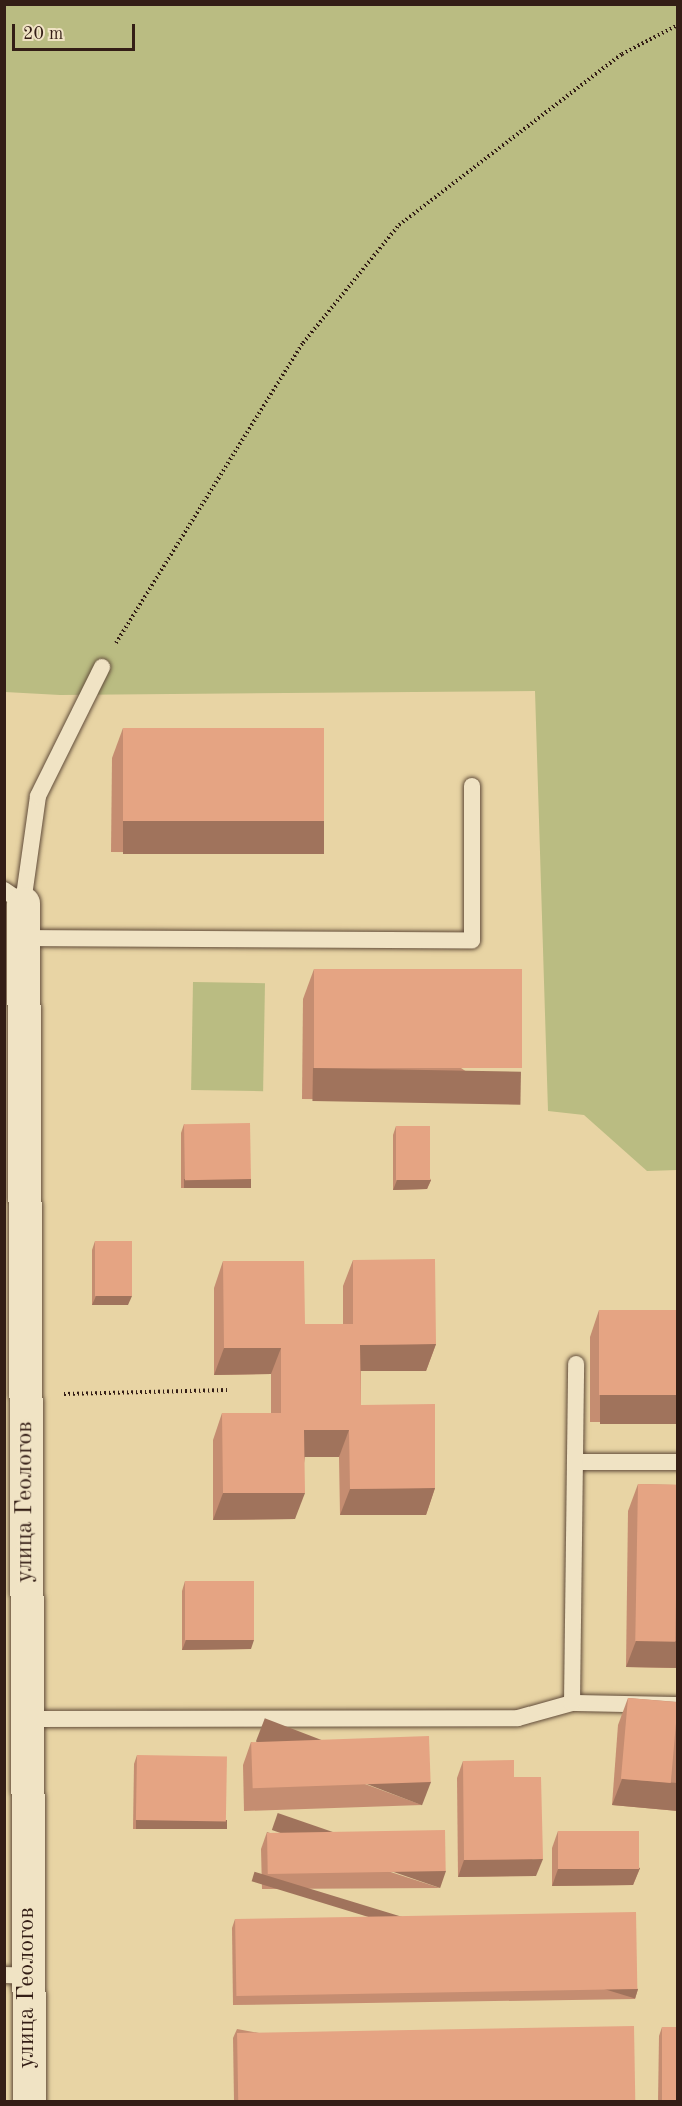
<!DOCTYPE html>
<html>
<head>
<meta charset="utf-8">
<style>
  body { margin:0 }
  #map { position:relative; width:682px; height:2106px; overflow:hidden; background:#e8d4a4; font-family:"Old Standard TT",serif }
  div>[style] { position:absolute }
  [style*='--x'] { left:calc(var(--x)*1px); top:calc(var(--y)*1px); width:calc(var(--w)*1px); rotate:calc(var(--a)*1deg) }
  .green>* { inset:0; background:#babc82; transform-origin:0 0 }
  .path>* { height:4px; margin-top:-2px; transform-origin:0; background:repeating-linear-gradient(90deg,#341e16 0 1.5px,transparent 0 4.5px) }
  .roads { filter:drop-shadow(0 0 2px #614c3a) drop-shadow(0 0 2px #614c3a) }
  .lane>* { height:16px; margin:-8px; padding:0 8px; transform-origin:8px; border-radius:8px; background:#f0e3c4 }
  .street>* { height:33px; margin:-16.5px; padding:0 16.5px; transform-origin:16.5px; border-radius:16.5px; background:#f0e3c4 }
  .wall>* { inset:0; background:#c58d71 }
  .shaded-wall>* { inset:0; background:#a0735c; transform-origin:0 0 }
  .building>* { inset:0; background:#e5a483; transform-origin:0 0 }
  span { translate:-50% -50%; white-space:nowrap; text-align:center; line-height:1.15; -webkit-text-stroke:5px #f0e3c4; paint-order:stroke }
  .street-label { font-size:24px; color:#341e16 }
  .frame { position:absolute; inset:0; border:6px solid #341e16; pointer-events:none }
  .scale { position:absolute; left:12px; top:24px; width:123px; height:27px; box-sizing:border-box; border:3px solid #341e16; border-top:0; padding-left:8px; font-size:18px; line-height:21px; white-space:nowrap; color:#341e16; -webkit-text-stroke:4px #f0e3c4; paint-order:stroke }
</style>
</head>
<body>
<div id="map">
  <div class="green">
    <div style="clip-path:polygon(4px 5px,677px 5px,677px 1170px,647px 1171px,584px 1115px,548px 1111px,535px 691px,60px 695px,5px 692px)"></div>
    <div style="left:193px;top:982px;width:72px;height:108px;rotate:1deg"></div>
  </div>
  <div class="path">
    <div style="--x:116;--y:643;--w:354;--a:-58.1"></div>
    <div style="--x:303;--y:343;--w:152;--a:-50.9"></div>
    <div style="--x:399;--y:225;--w:281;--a:-37.5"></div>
    <div style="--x:622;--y:54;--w:63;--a:-27.4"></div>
    <div style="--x:64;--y:1394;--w:163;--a:-1.4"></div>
  </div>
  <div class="roads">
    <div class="lane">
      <div style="--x:4;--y:890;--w:23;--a:34"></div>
      <div style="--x:23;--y:903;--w:108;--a:-82"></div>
      <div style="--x:38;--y:796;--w:144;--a:-63.6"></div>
      <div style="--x:24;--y:938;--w:448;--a:0.3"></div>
      <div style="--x:472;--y:940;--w:154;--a:-90"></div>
      <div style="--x:575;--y:1462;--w:103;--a:0"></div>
      <div style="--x:572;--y:1703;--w:106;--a:1.1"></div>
      <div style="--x:27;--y:1719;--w:491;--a:-0.1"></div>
      <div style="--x:518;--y:1718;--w:56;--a:-15.5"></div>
      <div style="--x:572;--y:1703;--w:339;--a:-89.3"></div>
      <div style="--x:4;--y:1975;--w:24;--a:2"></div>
    </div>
    <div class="street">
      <div style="--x:23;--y:903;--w:1199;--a:89.71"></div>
    </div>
  </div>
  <div class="wall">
    <div style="clip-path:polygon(123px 728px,324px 822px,313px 853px,111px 852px,112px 758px)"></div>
    <div style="clip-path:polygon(314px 969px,510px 1101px,302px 1099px,303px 999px)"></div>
    <div style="clip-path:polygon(184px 1124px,251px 1179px,247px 1188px,181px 1188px,181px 1133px)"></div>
    <div style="clip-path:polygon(396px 1126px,431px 1180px,427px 1189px,393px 1190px,393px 1135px)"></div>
    <div style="clip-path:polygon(95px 1241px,128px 1305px,92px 1305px,92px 1250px)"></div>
    <div style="clip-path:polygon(353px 1260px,436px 1344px,426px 1371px,361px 1371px,361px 1405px,435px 1488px,426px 1515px,340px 1515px,339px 1457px,305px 1457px,295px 1519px,213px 1520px,213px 1440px,222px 1413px,271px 1413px,271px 1374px,214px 1375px,214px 1288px,223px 1261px,305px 1324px,343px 1324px,343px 1286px)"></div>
    <div style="clip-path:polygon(599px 1310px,678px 1310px,678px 1422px,590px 1422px,590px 1337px)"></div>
    <div style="clip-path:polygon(638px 1484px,678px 1485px,678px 1668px,626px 1667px,628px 1511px)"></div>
    <div style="clip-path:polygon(185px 1581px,251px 1649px,182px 1650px,182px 1591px)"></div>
    <div style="clip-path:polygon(628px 1698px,678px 1702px,678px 1811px,612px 1805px,618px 1725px)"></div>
    <div style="clip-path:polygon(251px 1742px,422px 1805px,244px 1811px,243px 1765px)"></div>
    <div style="clip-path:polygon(137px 1755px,224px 1829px,133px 1829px,134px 1764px)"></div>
    <div style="clip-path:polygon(463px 1761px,514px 1777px,536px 1876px,458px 1877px,457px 1778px)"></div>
    <div style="clip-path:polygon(558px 1831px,640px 1868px,633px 1885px,552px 1886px,552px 1848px)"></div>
    <div style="clip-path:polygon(267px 1832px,440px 1888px,262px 1889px,261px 1849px)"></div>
    <div style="clip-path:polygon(235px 1919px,638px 1989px,635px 1999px,233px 2005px,232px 1928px)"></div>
    <div style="clip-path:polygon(662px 2027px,678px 2102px,658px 2102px,659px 2036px)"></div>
    <div style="clip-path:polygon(237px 2029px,635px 2102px,234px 2102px,233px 2038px)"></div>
  </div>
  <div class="shaded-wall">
    <div style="left:123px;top:821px;width:201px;height:33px"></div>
    <div style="left:313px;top:1068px;width:208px;height:33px;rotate:1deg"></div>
    <div style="left:184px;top:1179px;width:67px;height:9px"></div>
    <div style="clip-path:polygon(397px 1180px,431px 1180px,427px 1189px,393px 1190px)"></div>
    <div style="clip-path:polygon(96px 1296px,132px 1296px,128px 1305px,92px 1305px)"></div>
    <div style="clip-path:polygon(436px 1344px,426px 1371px,350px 1371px,360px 1345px)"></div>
    <div style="clip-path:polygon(224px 1348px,281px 1348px,271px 1374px,214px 1375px)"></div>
    <div style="left:600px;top:1395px;width:78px;height:29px"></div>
    <div style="clip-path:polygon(304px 1430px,349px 1430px,339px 1457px,295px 1457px)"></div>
    <div style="clip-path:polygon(435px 1488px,426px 1515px,340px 1515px,350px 1489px)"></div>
    <div style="clip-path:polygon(223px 1493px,305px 1493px,295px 1519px,213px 1520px)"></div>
    <div style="clip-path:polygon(186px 1640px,254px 1640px,251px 1649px,182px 1650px)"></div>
    <div style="clip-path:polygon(636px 1641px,678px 1641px,678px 1668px,626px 1667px)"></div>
    <div style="clip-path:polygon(622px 1779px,678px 1783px,678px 1811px,612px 1805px)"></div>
    <div style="left:431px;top:1782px;width:25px;height:178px;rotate:111deg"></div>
    <div style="left:136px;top:1820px;width:91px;height:9px"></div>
    <div style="clip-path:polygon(543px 1859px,536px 1876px,458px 1877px,464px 1860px)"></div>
    <div style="clip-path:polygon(640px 1868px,633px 1885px,552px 1886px,558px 1869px)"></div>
    <div style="left:446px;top:1871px;width:18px;height:178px;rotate:109deg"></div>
    <div style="left:638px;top:1989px;width:10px;height:401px;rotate:107deg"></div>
  </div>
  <div class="building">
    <div style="left:123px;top:728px;width:201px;height:93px"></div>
    <div style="left:314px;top:969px;width:208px;height:99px"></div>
    <div style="left:250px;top:1123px;width:56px;height:66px;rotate:89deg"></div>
    <div style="left:396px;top:1126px;width:34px;height:54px"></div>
    <div style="left:95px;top:1241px;width:37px;height:55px"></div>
    <div style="clip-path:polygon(435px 1259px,436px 1344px,360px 1345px,361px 1405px,435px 1404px,435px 1488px,350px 1489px,349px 1430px,304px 1430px,305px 1493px,223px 1493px,222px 1413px,281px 1413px,281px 1348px,224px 1348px,223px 1261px,304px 1261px,305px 1324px,353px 1324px,353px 1260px)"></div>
    <div style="left:599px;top:1310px;width:79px;height:85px"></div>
    <div style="left:638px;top:1484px;width:40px;height:157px;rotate:1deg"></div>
    <div style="left:185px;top:1581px;width:69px;height:59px"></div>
    <div style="left:628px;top:1698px;width:50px;height:81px;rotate:5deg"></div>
    <div style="left:429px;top:1736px;width:46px;height:178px;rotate:88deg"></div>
    <div style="left:137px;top:1755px;width:90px;height:65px;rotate:1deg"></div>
    <div style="clip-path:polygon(514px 1760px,514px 1777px,541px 1777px,543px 1859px,464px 1860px,463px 1761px)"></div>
    <div style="left:445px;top:1830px;width:41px;height:178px;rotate:89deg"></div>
    <div style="left:558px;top:1831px;width:81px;height:38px"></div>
    <div style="left:636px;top:1912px;width:77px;height:401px;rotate:89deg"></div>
    <div style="left:634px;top:2026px;width:76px;height:397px;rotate:89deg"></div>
    <div style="left:662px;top:2027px;width:16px;height:75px"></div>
  </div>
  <div class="street-label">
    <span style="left:26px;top:1502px;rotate:-90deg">улица Геологов</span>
    <span style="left:28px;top:1988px;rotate:-90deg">улица Геологов</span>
  </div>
  <div class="frame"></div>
  <div class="scale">20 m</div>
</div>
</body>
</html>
